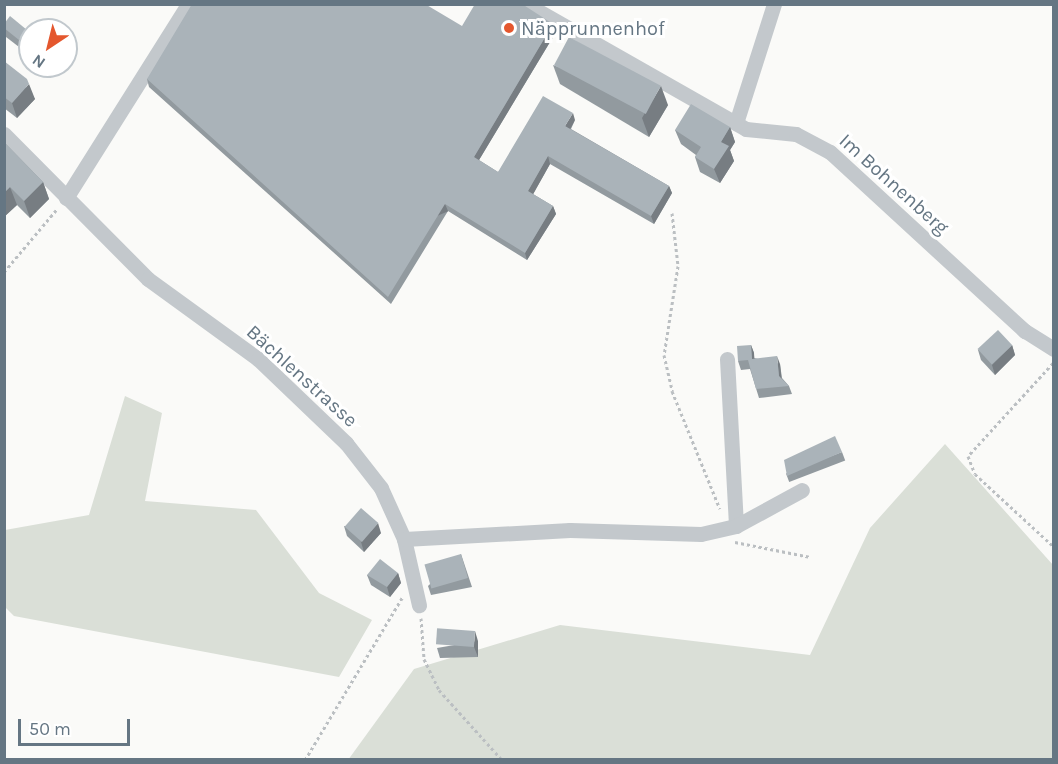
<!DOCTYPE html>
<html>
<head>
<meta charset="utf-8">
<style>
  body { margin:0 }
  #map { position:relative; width:1058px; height:764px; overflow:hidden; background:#fafaf8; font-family:Karla,sans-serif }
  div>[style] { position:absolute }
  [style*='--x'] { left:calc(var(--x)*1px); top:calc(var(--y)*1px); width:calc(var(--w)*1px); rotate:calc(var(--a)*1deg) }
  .green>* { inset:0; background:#dadfd7 }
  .path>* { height:3px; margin-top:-1.5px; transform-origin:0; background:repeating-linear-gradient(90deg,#bbbfc2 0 3px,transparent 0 6px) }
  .minor>* { height:15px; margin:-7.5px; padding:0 7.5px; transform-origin:7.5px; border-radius:7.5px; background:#c3c8cc }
  .wall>* { inset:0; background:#929a9f; transform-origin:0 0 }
  .shaded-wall>* { inset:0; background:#777d82; transform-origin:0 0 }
  .building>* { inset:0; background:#aab3b9; transform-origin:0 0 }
  .dots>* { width:16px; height:16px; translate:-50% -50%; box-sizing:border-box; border:3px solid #fff; border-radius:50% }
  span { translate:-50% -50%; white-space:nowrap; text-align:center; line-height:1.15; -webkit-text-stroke:6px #fff; paint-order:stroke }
  .poi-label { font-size:20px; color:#657683 }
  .left { translate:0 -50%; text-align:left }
  .street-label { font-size:20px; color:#657683 }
  .frame { position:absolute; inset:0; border:6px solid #657683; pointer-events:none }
  .north { position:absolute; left:18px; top:18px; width:60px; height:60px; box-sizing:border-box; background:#fff; border:2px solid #c1c8cd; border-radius:50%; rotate:215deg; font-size:16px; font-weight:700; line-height:24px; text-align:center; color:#657683 }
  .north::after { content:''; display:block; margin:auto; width:21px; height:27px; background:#e4572e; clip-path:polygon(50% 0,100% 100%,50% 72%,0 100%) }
  .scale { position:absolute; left:18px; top:719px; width:112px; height:27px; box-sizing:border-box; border:3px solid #657683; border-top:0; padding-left:8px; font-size:18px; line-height:21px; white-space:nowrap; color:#657683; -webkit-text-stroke:4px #fff; paint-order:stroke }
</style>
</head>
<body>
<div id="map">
  <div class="green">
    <div style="clip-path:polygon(125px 396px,162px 413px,145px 501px,256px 510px,319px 593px,372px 620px,339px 677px,14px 616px,5px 607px,5px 530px,89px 515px)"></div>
    <div style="clip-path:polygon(945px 444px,1053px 565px,1053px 759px,348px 760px,414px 669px,560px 625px,810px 655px,870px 528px)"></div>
  </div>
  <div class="path">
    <div style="--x:672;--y:213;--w:53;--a:83.5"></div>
    <div style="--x:678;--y:266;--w:90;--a:98.9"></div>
    <div style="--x:664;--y:355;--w:37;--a:77"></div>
    <div style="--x:672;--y:391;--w:127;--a:67.9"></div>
    <div style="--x:4;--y:272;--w:82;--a:-49.9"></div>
    <div style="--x:1053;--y:363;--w:126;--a:132.4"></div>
    <div style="--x:968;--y:456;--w:19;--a:69"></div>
    <div style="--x:975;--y:474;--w:108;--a:42.7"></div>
    <div style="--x:735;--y:542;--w:77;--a:11.2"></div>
    <div style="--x:421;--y:618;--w:41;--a:85.8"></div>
    <div style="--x:424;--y:659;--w:34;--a:64"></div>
    <div style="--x:439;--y:690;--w:94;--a:48"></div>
    <div style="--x:305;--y:760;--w:191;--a:-59.1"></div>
  </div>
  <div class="minor">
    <div style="--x:526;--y:4;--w:253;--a:29.6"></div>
    <div style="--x:746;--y:129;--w:50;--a:5.7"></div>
    <div style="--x:796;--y:134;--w:38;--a:28"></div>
    <div style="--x:830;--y:152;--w:265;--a:42.6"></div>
    <div style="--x:1025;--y:331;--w:34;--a:32"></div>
    <div style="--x:736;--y:123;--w:125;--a:-72.3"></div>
    <div style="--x:4;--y:134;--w:204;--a:45.2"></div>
    <div style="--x:148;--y:279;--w:136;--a:36"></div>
    <div style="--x:258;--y:359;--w:122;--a:43.7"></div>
    <div style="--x:346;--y:443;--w:57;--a:52.1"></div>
    <div style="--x:381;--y:488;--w:56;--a:65.7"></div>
    <div style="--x:404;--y:539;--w:68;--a:77.2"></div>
    <div style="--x:66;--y:198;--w:229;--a:-57.8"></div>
    <div style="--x:727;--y:359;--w:167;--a:86.9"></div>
    <div style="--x:404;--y:539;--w:166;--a:-3.1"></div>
    <div style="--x:570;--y:530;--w:131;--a:1.7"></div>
    <div style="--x:701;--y:534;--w:36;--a:-13"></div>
    <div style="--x:736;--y:526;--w:75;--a:-28.6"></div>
  </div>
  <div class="wall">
    <div style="clip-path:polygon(4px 24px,27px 30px,23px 50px,6px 37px,4px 33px)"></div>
    <div style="clip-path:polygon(462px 26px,556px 32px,479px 160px,498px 172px,575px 120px,571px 129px,669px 186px,672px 193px,654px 224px,550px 164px,533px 194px,553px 206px,556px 214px,527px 260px,448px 211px,391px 304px,149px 87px,147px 79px)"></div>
    <div style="clip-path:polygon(4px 61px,35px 99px,17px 118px,4px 108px)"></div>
    <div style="clip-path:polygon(553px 65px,668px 105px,649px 137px,560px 84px)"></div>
    <div style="clip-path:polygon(730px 127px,735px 142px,730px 150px,734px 161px,720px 183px,700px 172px,695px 157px,696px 155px,681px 144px,675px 130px)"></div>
    <div style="clip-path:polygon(4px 142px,43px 182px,49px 199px,30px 218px,17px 205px,4px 217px)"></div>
    <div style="clip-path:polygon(751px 345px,754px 353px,754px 358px,780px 364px,782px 378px,789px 386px,792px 394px,759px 398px,750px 369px,741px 370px,738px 361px)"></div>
    <div style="clip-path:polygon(1012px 345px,1015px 355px,995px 375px,981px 360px,978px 350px)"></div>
    <div style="left:842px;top:452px;width:9px;height:60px;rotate:69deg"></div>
    <div style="clip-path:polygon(344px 526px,381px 533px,364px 552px,347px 536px)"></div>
    <div style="clip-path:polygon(461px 554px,472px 587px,431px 595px,428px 586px)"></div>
    <div style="clip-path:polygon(398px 573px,401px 583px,390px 597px,371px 585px,367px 575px)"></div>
    <div style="clip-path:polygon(478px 641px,478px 657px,440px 658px,437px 648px)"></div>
  </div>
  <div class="shaded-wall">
    <div style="clip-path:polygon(553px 24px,556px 32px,476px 165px,474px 157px)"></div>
    <div style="clip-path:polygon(27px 30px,30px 37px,30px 41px,23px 50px,19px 40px)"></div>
    <div style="clip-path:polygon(29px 84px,35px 99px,17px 118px,12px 103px)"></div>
    <div style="clip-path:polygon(661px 86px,668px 105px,649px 137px,642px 118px)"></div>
    <div style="clip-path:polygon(573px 113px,575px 120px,568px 133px,565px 126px)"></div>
    <div style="clip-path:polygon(730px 127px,735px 142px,730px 150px,734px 161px,720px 183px,714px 169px,721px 142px)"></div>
    <div style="clip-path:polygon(548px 156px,550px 164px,531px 198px,528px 191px)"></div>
    <div style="clip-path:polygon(43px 182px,49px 199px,30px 218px,24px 201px)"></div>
    <div style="clip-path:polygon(669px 186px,672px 193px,654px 224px,651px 216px)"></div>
    <div style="clip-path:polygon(10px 187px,17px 205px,4px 217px,4px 193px)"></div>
    <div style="left:445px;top:204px;width:8px;height:109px;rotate:67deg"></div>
    <div style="clip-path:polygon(553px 206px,556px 214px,527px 260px,525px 253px)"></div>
    <div style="clip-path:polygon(751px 345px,754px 353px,755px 367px,752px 359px)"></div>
    <div style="clip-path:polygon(1012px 345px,1015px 355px,995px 375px,992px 365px)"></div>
    <div style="clip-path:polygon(777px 356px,780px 364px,782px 384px,779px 376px)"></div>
    <div style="clip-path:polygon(378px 523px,381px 533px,364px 552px,361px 542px)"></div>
    <div style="clip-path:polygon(398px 573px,401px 583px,390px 597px,387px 587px)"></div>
    <div style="clip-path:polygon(475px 631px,478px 641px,478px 657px,474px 647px)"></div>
  </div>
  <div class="building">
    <div style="clip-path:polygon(192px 4px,425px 4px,462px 26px,475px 4px,522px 4px,553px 24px,474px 157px,498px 172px,543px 96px,573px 113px,565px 126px,669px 186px,651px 216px,548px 156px,528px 191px,553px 206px,525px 253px,445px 204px,388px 297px,147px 79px)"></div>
    <div style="clip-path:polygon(10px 16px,27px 30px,19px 40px,4px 28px,4px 24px)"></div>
    <div style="left:569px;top:37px;width:104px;height:32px;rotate:28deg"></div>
    <div style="clip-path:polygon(4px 61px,27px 79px,29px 84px,12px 103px,4px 97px)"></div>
    <div style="clip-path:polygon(691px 104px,730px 127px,721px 142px,729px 146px,714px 169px,695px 157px,701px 147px,675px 130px)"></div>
    <div style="clip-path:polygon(4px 142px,43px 182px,24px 201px,10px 187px,4px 193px)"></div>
    <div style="left:998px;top:330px;width:21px;height:28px;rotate:47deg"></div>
    <div style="clip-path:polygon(751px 345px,752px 359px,777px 356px,779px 376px,789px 386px,756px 389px,748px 360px,738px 361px,737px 346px)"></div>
    <div style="clip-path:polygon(835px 436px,842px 452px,787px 476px,784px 460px)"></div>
    <div style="left:361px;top:508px;width:23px;height:25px;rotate:41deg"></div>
    <div style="left:461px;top:554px;width:25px;height:38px;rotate:74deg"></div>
    <div style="clip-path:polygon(380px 559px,398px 573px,387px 587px,367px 575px)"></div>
    <div style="left:475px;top:631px;width:16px;height:38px;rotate:94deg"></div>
  </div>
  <div class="dots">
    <div style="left:509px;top:28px;background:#e4572e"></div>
  </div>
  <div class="poi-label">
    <span class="left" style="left:521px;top:28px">Näpprunnenhof</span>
  </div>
  <div class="street-label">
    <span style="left:894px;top:184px;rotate:42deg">Im Bohnenberg</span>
    <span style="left:302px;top:376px;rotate:42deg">Bächlenstrasse</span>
  </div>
  <div class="frame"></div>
  <div class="north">N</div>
  <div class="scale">50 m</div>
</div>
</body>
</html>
